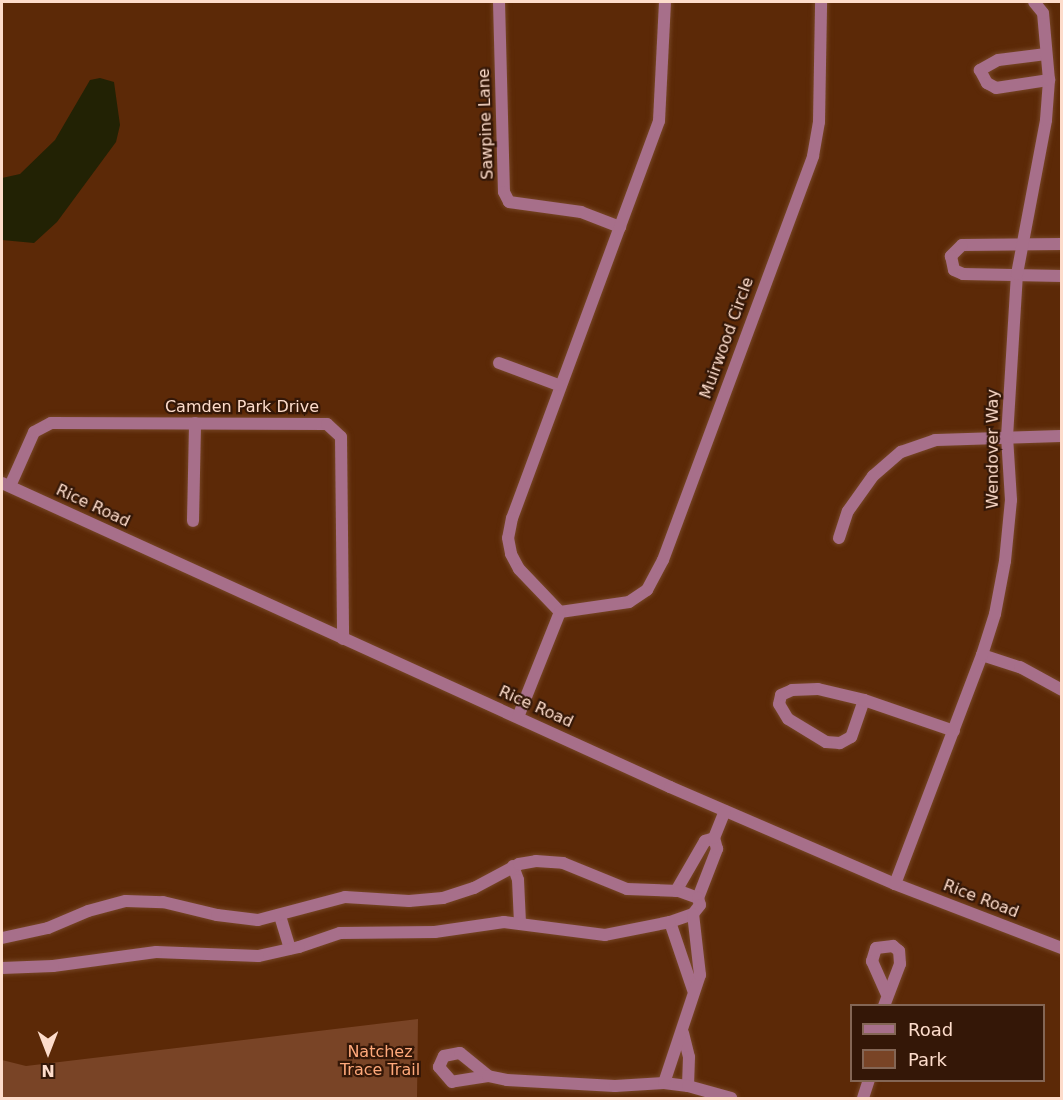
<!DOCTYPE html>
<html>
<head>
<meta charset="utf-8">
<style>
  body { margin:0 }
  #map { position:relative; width:1063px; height:1100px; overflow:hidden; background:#5c2907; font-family:"DejaVu Sans",sans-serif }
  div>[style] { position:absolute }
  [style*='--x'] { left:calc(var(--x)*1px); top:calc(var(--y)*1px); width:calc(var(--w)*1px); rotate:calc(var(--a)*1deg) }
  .green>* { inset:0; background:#794426 }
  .water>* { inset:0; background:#222204 }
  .roads { filter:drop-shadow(0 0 2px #764626) drop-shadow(0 0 2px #764626) }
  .minor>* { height:12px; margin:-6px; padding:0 6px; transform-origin:6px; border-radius:6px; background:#a76f8a }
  span { translate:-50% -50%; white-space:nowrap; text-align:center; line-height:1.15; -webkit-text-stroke:4.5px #341707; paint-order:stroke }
  .street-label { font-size:16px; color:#fddccb }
  .park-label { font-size:16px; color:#ffa97b }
  .frame { position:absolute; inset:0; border:3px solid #fddccb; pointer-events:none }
  .legend { position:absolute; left:850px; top:1004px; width:195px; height:78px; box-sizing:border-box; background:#341707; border:2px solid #846655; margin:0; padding:8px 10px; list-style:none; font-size:18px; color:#fddccb }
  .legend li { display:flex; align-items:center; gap:12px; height:30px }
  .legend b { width:30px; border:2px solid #846655 }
  .north { position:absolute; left:18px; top:1022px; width:60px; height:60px; -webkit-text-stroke:4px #341707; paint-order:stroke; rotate:180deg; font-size:16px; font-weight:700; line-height:24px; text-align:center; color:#fddccb }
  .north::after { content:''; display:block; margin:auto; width:21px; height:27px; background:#fddccb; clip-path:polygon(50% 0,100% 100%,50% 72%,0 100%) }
</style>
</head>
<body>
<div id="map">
  <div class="green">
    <div style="clip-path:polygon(418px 1019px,417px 1098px,2px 1098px,2px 1060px,26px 1066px)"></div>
  </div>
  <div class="water">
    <div style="clip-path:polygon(100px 78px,114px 82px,120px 125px,116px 142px,57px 222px,34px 243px,2px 240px,2px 178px,20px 174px,55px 140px,90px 80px)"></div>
  </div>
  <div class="roads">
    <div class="minor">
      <div style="--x:499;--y:2;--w:190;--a:88.5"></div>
      <div style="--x:504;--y:192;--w:11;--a:63"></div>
      <div style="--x:509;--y:202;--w:73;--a:7.9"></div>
      <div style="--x:581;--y:212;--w:42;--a:21"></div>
      <div style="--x:665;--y:2;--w:119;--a:92.9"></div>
      <div style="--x:659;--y:121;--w:423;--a:110.3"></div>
      <div style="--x:512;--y:518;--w:20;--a:101"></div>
      <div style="--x:508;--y:538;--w:16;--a:79"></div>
      <div style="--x:511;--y:554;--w:17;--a:62"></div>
      <div style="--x:519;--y:569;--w:59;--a:46.4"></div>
      <div style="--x:560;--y:612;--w:70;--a:-8.2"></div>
      <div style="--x:629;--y:602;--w:22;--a:-34"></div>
      <div style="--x:647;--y:590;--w:34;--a:-62"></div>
      <div style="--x:663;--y:560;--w:431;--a:-69.6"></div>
      <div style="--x:813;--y:156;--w:35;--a:-80"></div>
      <div style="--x:819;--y:122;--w:120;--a:-89"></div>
      <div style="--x:1046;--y:54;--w:48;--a:172.9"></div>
      <div style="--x:998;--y:60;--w:21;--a:151"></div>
      <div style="--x:980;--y:70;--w:15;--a:62"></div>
      <div style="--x:987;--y:83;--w:10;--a:29"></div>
      <div style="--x:996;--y:88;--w:54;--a:-8.6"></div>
      <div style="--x:1062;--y:244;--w:100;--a:179.4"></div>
      <div style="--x:962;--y:245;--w:16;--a:135"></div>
      <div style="--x:951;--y:256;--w:14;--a:78"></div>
      <div style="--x:954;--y:270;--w:10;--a:24"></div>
      <div style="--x:963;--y:274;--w:99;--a:1.2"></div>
      <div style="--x:499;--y:363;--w:63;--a:20.4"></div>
      <div style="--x:2;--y:483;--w:734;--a:24.47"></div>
      <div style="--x:670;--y:787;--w:245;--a:23.3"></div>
      <div style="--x:895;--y:884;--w:179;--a:21"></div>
      <div style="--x:10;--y:486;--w:59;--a:-66"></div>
      <div style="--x:34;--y:432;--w:19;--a:-28"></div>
      <div style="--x:51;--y:423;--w:276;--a:0.2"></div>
      <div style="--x:327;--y:424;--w:19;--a:43"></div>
      <div style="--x:341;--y:437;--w:202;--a:89.4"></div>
      <div style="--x:193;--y:521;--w:98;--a:-88.8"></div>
      <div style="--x:839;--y:538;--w:28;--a:-72"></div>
      <div style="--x:848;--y:511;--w:43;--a:-54.5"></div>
      <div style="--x:873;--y:476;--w:37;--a:-41"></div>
      <div style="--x:901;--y:452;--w:36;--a:-19"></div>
      <div style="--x:935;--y:440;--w:127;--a:-1.8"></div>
      <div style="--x:982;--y:655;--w:40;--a:18"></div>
      <div style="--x:1020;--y:667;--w:48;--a:28.7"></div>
      <div style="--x:864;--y:700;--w:39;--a:109"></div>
      <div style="--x:851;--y:737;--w:13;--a:151"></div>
      <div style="--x:840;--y:743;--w:14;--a:-176"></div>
      <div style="--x:826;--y:742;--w:44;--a:-148.8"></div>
      <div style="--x:788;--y:719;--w:17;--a:-121"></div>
      <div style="--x:779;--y:704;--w:9;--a:-77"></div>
      <div style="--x:781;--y:695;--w:12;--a:-24"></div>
      <div style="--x:792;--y:690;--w:26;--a:-2"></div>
      <div style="--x:818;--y:689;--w:47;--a:13.4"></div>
      <div style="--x:864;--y:700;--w:95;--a:19"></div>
      <div style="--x:518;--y:717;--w:113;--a:-68.2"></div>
      <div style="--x:513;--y:866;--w:15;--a:70"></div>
      <div style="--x:518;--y:880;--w:43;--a:87.3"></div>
      <div style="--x:895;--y:884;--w:245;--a:-69.2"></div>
      <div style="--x:982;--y:655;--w:43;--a:-72.4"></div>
      <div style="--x:995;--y:614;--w:54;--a:-79.3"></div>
      <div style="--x:1005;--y:561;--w:61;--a:-84.4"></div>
      <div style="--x:1011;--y:500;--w:63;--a:-93.6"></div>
      <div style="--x:1007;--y:437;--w:163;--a:-86.5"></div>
      <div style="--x:1017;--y:274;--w:157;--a:-79.3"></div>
      <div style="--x:1046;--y:120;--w:40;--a:-85.7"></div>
      <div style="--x:1049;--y:80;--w:67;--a:-95.1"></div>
      <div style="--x:1043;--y:13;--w:14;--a:-129"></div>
      <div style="--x:676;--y:891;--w:58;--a:-59.9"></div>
      <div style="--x:705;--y:841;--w:9;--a:-18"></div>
      <div style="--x:698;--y:898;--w:53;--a:-68.8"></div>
      <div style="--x:717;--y:849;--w:11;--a:-105"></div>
      <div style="--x:714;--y:838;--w:29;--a:-68"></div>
      <div style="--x:280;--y:916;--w:34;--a:73"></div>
      <div style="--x:670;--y:922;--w:72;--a:71.3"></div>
      <div style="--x:2;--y:938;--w:47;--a:-12.3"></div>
      <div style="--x:48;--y:928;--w:43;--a:-23"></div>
      <div style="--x:88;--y:911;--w:39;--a:-15"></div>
      <div style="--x:126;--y:901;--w:37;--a:2"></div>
      <div style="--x:163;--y:902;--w:56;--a:13.5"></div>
      <div style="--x:217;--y:915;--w:41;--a:7"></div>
      <div style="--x:258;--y:920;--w:90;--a:-14.8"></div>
      <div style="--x:345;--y:897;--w:64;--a:3.6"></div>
      <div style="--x:409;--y:901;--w:34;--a:-5"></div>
      <div style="--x:443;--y:898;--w:33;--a:-18"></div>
      <div style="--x:474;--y:888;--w:51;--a:-28.1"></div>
      <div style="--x:519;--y:864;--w:17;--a:-10"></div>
      <div style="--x:536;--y:861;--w:27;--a:4"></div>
      <div style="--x:563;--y:863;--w:69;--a:22.1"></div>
      <div style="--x:627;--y:889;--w:52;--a:2.2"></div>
      <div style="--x:679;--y:891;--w:20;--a:20"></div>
      <div style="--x:698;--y:898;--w:7;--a:74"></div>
      <div style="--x:700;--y:905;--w:11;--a:128"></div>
      <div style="--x:693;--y:914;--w:24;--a:161"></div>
      <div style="--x:670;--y:922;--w:66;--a:168.7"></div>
      <div style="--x:605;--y:935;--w:102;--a:-172.7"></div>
      <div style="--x:504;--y:922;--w:70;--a:171.8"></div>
      <div style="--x:435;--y:932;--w:95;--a:179.4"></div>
      <div style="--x:340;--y:933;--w:43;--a:161.1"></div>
      <div style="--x:299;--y:947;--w:42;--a:167.6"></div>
      <div style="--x:258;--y:956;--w:102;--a:-177.8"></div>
      <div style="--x:156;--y:952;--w:104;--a:172.3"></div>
      <div style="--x:53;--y:966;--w:51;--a:177.8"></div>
      <div style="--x:884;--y:1006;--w:45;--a:-69.1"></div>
      <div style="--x:900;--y:964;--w:13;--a:-94"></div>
      <div style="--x:899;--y:951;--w:8;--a:-140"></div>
      <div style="--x:893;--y:946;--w:17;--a:173"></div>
      <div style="--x:876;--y:948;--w:14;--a:107"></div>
      <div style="--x:872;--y:961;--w:35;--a:66"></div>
      <div style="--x:683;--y:1033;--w:25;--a:76"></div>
      <div style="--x:689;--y:1057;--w:29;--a:92"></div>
      <div style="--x:488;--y:1076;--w:36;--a:171"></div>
      <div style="--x:452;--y:1082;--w:20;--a:-131"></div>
      <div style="--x:439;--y:1067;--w:12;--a:-66"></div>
      <div style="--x:444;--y:1056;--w:16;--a:-11"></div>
      <div style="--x:460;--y:1053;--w:36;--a:39"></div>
      <div style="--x:488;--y:1076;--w:19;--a:12"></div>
      <div style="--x:507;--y:1080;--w:108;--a:3.2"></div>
      <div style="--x:615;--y:1086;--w:49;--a:-3.5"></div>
      <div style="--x:664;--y:1083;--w:24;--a:7"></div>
      <div style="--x:688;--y:1086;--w:45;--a:15.6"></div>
      <div style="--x:664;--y:1083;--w:114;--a:-71.6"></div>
      <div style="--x:700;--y:975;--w:61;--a:-96.5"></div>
      <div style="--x:863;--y:1098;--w:19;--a:-72"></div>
    </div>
  </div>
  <div class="street-label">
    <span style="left:486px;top:124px;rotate:-92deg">Sawpine Lane</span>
    <span style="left:727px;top:338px;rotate:-70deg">Muirwood Circle</span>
    <span style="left:242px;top:407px">Camden Park Drive</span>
    <span style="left:993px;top:449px;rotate:-90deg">Wendover Way</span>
    <span style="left:93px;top:506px;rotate:25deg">Rice Road</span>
    <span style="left:536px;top:707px;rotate:24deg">Rice Road</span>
    <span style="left:981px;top:899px;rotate:21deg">Rice Road</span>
  </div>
  <div class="park-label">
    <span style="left:380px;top:1061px">Natchez<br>Trace Trail</span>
  </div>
  <div class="frame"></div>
  <ul class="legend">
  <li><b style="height:8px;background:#a76f8a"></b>Road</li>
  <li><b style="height:16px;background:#794426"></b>Park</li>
  </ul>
  <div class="north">N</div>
</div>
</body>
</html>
